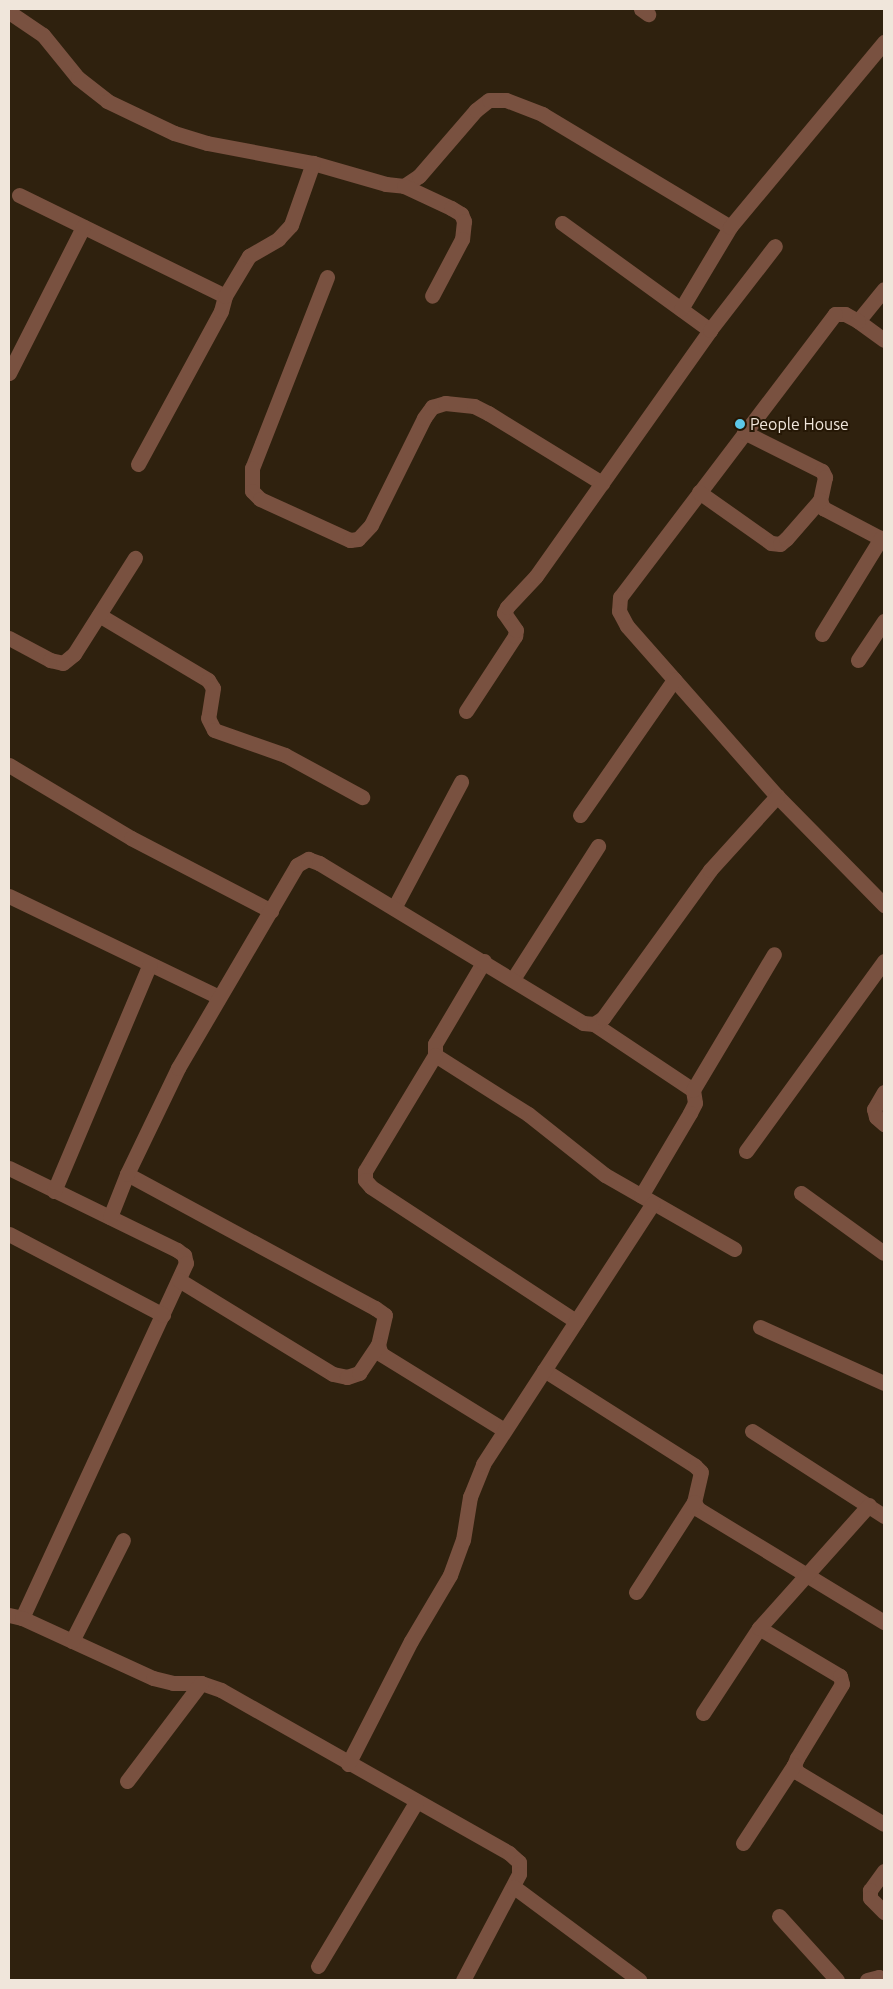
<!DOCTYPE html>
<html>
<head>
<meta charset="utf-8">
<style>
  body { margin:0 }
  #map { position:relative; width:893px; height:1989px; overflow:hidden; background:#2f210e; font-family:Ubuntu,sans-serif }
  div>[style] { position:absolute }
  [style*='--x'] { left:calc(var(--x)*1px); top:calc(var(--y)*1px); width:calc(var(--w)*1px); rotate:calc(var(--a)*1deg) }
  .street>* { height:15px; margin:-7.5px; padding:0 7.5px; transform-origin:7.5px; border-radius:7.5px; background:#795140 }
  .dots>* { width:14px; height:14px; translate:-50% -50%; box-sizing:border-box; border:2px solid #251705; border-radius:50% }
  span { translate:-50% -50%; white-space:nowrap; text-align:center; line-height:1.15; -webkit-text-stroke:4px #251705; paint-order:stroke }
  .poi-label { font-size:16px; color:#f0e6db }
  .left { translate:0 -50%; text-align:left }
  .frame { position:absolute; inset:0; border:10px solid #f0e6db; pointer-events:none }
</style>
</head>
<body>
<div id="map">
  <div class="street">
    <div style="--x:641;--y:9;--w:9;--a:36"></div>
    <div style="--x:9;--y:12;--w:41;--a:34.1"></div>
    <div style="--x:43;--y:35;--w:55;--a:50.9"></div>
    <div style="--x:78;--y:78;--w:37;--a:38"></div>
    <div style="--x:107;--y:101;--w:74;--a:25.5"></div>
    <div style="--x:174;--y:133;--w:34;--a:17"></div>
    <div style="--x:207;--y:143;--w:108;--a:10.7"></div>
    <div style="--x:313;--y:163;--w:76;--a:16"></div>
    <div style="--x:386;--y:184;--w:18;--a:6"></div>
    <div style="--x:404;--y:186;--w:18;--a:-34"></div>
    <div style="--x:419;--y:176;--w:87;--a:-49.2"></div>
    <div style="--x:476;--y:110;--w:16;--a:-38"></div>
    <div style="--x:489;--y:100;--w:17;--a:0"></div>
    <div style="--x:506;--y:100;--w:39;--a:21"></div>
    <div style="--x:542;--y:114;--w:219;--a:31"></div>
    <div style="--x:404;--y:186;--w:52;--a:25.1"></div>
    <div style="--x:451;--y:208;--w:12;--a:31"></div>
    <div style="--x:461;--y:214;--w:8;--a:67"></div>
    <div style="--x:464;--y:221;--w:18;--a:96"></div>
    <div style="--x:462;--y:239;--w:64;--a:117.8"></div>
    <div style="--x:19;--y:195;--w:229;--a:26.1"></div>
    <div style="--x:562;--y:223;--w:183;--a:35.9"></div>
    <div style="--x:327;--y:277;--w:205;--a:111.4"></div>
    <div style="--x:252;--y:468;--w:23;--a:90"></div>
    <div style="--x:252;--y:491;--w:11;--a:45"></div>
    <div style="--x:260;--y:499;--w:99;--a:24.5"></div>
    <div style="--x:350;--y:540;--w:8;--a:-7"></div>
    <div style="--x:358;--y:539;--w:19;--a:-47"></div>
    <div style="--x:371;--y:525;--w:119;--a:-63.6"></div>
    <div style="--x:424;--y:418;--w:14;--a:-54"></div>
    <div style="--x:432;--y:407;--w:14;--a:-17"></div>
    <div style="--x:445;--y:403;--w:29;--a:6"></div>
    <div style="--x:474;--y:406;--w:16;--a:27"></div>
    <div style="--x:488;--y:413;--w:134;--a:31.6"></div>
    <div style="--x:681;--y:309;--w:96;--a:-59.1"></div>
    <div style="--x:730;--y:227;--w:241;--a:-50.2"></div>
    <div style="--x:858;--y:321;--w:41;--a:-50.9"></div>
    <div style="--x:884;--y:340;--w:32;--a:-144"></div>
    <div style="--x:858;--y:321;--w:15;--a:-152"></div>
    <div style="--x:845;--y:314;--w:10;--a:180"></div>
    <div style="--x:835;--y:314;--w:355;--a:127.2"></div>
    <div style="--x:620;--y:597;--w:14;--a:94"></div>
    <div style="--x:619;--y:611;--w:17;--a:62"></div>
    <div style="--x:627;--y:626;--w:227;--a:48.6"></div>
    <div style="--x:777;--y:796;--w:153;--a:45.5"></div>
    <div style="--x:9;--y:373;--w:164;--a:-63.1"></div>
    <div style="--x:744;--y:432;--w:87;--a:26.6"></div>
    <div style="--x:822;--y:471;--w:7;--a:63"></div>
    <div style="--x:825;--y:477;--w:24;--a:102"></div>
    <div style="--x:820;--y:500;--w:9;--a:69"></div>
    <div style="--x:823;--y:508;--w:69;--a:27.7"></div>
    <div style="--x:138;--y:464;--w:174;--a:-61.5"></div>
    <div style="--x:221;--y:311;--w:16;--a:-75"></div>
    <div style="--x:225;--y:296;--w:47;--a:-59"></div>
    <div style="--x:249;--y:256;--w:34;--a:-30"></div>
    <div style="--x:278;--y:239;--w:19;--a:-47"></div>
    <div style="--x:291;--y:225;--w:66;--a:-70.5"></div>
    <div style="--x:699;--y:492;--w:88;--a:35.3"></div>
    <div style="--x:771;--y:543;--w:9;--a:6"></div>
    <div style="--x:780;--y:544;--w:8;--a:-40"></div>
    <div style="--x:786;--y:539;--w:52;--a:-48.9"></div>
    <div style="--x:99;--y:615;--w:127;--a:30.8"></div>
    <div style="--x:208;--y:680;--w:9;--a:58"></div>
    <div style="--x:213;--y:688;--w:30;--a:99"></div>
    <div style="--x:208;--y:718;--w:13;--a:63"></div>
    <div style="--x:214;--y:730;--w:75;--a:19.4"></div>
    <div style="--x:285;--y:755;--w:88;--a:28.6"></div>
    <div style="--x:822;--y:634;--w:113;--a:-58.4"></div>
    <div style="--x:9;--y:638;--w:47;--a:28.2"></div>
    <div style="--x:50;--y:660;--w:13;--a:13"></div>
    <div style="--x:63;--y:663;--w:14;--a:-39"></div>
    <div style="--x:74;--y:654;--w:114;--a:-57.6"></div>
    <div style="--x:858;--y:660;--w:47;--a:-56.3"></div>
    <div style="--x:466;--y:711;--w:90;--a:-56.8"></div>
    <div style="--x:515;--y:636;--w:6;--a:-81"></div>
    <div style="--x:516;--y:630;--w:21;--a:-125"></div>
    <div style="--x:504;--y:613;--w:7;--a:-63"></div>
    <div style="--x:507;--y:607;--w:42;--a:-46.9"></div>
    <div style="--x:536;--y:576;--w:301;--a:-54.7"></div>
    <div style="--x:710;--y:330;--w:106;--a:-52.3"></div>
    <div style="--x:9;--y:765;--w:142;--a:30.9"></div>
    <div style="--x:131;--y:838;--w:158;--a:27.5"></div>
    <div style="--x:580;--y:815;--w:165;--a:-55.2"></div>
    <div style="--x:9;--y:896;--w:233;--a:25.7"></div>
    <div style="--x:394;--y:908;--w:143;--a:-62"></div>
    <div style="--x:484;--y:961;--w:96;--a:120.6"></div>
    <div style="--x:435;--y:1044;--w:11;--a:90"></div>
    <div style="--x:435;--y:1055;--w:110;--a:32.4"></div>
    <div style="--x:528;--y:1114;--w:98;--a:38.4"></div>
    <div style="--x:605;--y:1175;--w:149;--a:29.8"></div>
    <div style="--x:513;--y:979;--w:158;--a:-57.4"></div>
    <div style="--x:594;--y:1024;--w:119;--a:33.7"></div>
    <div style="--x:693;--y:1090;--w:13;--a:81"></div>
    <div style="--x:695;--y:1103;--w:11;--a:117"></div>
    <div style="--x:690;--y:1113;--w:96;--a:120.6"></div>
    <div style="--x:435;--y:1055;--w:135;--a:121.1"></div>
    <div style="--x:365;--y:1171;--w:9;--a:90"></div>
    <div style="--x:365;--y:1180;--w:9;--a:49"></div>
    <div style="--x:371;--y:1187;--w:245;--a:33.2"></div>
    <div style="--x:693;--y:1090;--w:158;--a:-59.2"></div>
    <div style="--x:884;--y:1092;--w:20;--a:120"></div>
    <div style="--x:874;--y:1109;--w:8;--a:76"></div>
    <div style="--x:876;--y:1117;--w:11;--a:41"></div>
    <div style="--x:746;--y:1151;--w:235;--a:-54"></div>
    <div style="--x:9;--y:1168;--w:187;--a:26"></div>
    <div style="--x:177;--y:1250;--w:9;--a:36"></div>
    <div style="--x:184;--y:1255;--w:8;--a:76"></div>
    <div style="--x:186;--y:1263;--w:391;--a:114.8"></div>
    <div style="--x:127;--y:1174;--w:282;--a:28.4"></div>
    <div style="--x:375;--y:1308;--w:12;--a:35"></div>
    <div style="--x:385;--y:1315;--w:31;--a:103"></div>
    <div style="--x:378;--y:1345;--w:9;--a:72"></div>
    <div style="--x:381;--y:1354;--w:145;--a:31.7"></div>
    <div style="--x:54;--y:1191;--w:246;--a:-67.1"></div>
    <div style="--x:801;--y:1193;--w:102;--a:35.9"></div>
    <div style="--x:110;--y:1217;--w:46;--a:-68.4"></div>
    <div style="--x:127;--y:1174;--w:118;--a:-64.3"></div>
    <div style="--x:178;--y:1068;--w:235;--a:-59.6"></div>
    <div style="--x:297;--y:865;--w:13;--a:-29"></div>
    <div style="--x:308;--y:859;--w:12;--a:20"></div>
    <div style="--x:319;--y:863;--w:309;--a:31.2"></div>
    <div style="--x:583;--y:1023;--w:11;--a:5"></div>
    <div style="--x:594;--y:1024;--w:11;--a:-34"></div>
    <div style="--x:603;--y:1018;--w:183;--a:-54.1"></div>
    <div style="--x:710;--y:870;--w:100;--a:-47.8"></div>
    <div style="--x:9;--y:1234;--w:174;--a:27.7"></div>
    <div style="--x:179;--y:1280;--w:180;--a:31.4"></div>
    <div style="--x:333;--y:1374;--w:14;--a:12"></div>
    <div style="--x:347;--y:1377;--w:13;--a:-18"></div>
    <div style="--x:359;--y:1373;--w:34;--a:-56"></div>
    <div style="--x:760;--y:1327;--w:136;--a:24.3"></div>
    <div style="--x:544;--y:1370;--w:179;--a:32.4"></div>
    <div style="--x:695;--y:1466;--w:8;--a:45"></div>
    <div style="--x:701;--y:1472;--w:31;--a:103"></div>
    <div style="--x:694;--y:1502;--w:8;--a:60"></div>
    <div style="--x:698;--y:1509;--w:218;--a:31.3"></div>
    <div style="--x:752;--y:1431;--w:157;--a:32.8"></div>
    <div style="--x:636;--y:1592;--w:107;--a:-57.2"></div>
    <div style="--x:9;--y:1615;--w:13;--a:13"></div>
    <div style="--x:22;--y:1618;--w:144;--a:24.6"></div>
    <div style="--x:153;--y:1678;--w:21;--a:14"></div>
    <div style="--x:173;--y:1683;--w:28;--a:0"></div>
    <div style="--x:201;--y:1683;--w:21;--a:19"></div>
    <div style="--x:221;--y:1690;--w:331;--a:29.5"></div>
    <div style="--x:509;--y:1853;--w:13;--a:42"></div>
    <div style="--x:519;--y:1862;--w:12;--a:90"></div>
    <div style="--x:519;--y:1874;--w:120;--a:117.8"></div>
    <div style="--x:759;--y:1628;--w:94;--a:30.7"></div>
    <div style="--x:840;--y:1676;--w:8;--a:76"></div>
    <div style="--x:842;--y:1684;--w:87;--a:121.3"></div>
    <div style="--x:797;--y:1758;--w:8;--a:113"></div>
    <div style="--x:794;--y:1765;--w:8;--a:67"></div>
    <div style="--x:797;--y:1772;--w:101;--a:30.9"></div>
    <div style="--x:72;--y:1641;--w:113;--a:-63.2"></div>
    <div style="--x:703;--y:1713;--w:102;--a:-56.6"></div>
    <div style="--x:759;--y:1628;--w:165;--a:-48.2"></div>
    <div style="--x:348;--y:1764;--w:138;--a:-62.9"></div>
    <div style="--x:411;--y:1641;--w:77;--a:-59.4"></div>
    <div style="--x:450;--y:1575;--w:37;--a:-70"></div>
    <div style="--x:463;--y:1540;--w:44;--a:-80.8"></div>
    <div style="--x:470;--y:1497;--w:35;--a:-68"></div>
    <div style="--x:483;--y:1464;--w:311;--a:-56.9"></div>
    <div style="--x:127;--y:1781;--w:123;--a:-52.9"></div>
    <div style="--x:743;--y:1843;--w:93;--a:-56.8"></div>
    <div style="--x:884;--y:1871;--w:24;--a:126"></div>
    <div style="--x:870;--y:1890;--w:8;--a:90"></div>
    <div style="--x:870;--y:1898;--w:20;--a:45"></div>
    <div style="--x:514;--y:1887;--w:156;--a:36.6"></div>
    <div style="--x:779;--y:1916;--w:86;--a:47.8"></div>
    <div style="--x:318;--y:1966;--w:191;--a:-59.1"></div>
    <div style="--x:867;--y:1980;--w:12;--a:-14"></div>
    <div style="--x:879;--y:1977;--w:5;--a:37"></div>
  </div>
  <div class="dots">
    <div style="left:740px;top:424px;background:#5cc7e8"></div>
  </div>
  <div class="poi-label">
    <span class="left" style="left:750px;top:424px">People House</span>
  </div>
  <div class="frame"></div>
</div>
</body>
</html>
